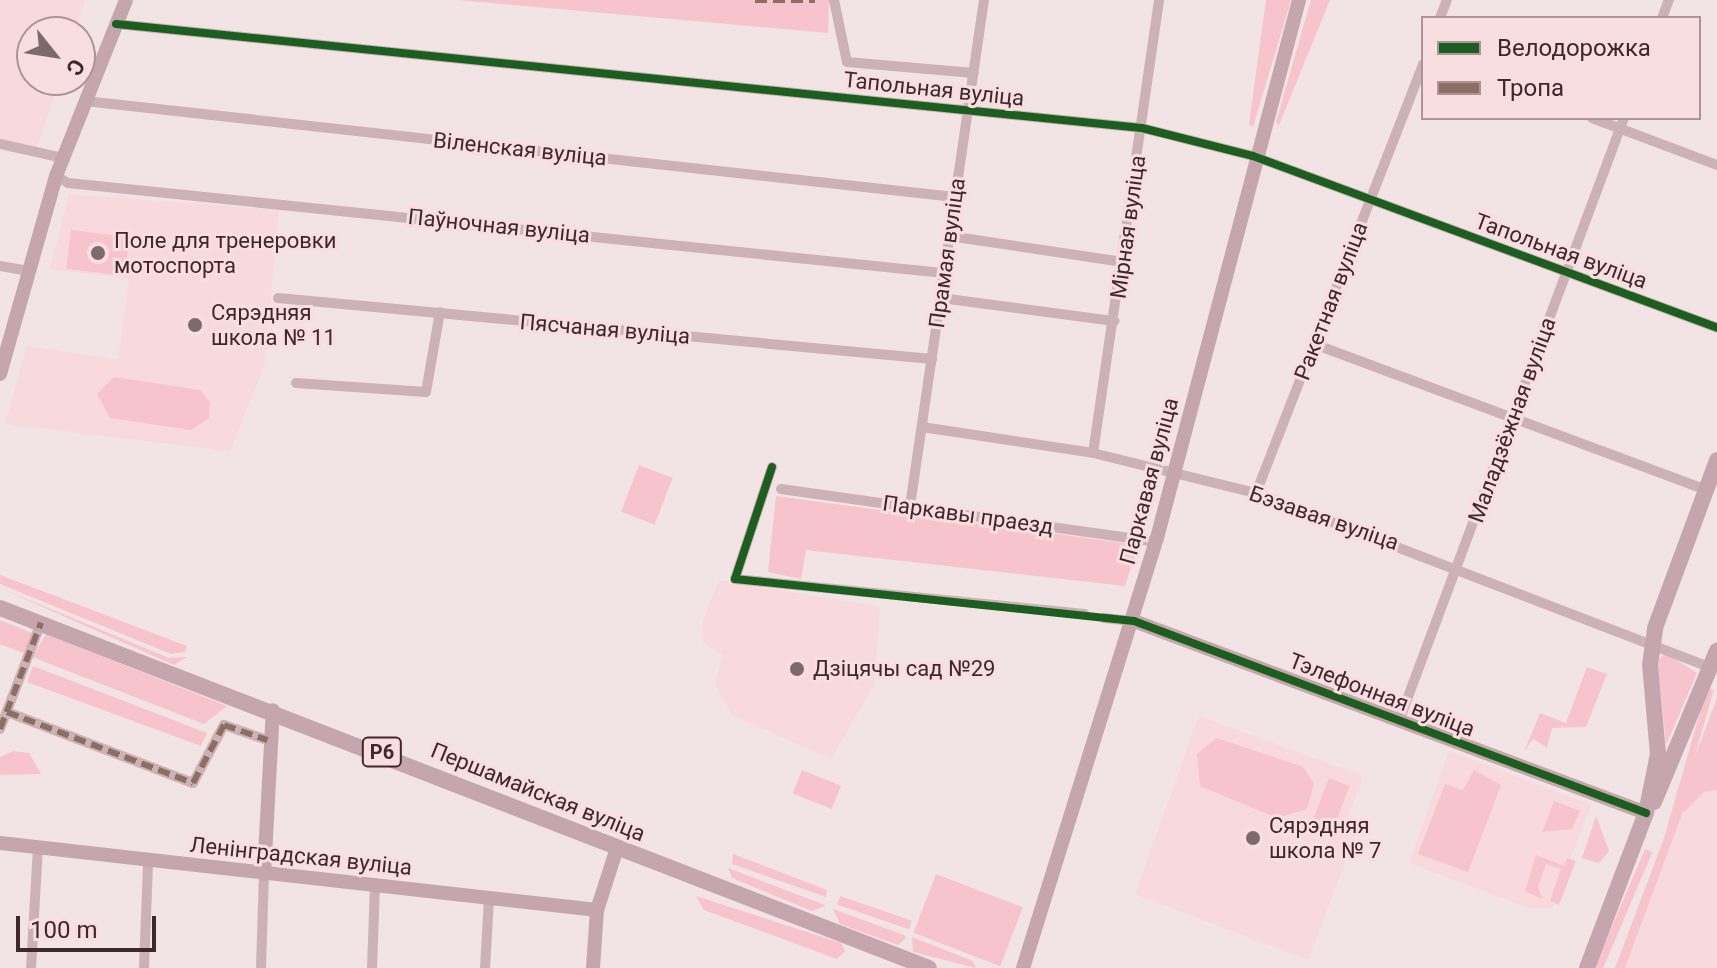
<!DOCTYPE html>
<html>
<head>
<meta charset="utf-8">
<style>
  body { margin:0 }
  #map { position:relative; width:1717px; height:968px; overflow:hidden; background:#f2e3e5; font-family:Roboto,sans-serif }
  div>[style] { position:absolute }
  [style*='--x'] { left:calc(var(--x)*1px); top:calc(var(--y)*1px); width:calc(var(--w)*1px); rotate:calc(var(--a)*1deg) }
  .built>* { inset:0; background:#f8d9dd }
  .green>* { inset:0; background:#f7c4cd; transform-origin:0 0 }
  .street>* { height:10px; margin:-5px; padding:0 5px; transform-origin:5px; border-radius:5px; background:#ccb2b7 }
  .secondary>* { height:14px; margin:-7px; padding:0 7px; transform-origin:7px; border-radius:7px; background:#c4a6ac }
  .primary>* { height:16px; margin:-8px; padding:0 8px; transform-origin:8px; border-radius:8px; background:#c5a6ae }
  .quiet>* { height:6px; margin-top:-3px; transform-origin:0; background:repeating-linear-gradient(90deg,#8d6e63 0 12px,transparent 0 18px) }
  .cycleway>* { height:8px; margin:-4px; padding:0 4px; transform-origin:4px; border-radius:4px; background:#1b5e20 }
  .dots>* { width:22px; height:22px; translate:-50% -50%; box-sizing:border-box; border:4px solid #f8dde1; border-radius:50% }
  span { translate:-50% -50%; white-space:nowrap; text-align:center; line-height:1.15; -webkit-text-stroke:6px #f8dde1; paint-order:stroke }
  .shield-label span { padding:2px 6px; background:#f8dde1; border:2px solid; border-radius:6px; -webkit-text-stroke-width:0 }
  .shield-label { font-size:20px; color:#40272c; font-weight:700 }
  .street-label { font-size:22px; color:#40272c }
  .poi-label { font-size:22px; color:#40272c }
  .left { translate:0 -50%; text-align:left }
  .legend { position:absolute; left:1421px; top:16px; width:280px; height:104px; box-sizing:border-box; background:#f8dde1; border:2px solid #ae9499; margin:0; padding:10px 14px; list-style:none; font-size:24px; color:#40272c }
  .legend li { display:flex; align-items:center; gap:16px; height:40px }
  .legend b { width:40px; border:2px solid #ae9499 }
  .north { position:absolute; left:16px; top:16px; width:80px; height:80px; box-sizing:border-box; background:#f8dde1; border:2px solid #ae9499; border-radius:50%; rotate:120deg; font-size:22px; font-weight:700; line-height:32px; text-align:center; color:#40272c }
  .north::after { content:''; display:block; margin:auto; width:28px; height:36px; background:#7e696d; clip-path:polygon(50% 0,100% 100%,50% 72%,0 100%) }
  .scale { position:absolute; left:16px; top:916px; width:140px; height:36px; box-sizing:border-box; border:4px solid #40272c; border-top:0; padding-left:10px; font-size:24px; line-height:28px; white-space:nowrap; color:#40272c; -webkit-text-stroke:6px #f8dde1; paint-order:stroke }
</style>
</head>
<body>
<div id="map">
  <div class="built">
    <div style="clip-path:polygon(0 0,85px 0,75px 32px,32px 32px,32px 80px,59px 80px,36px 151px,0 147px)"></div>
    <div style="clip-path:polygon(69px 194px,279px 210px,264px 367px,230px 451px,5px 424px,27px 346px,118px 360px,129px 279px,50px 269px)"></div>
    <div style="clip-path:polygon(719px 580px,880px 607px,874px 685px,831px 759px,732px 715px,715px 684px,723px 655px,703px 643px,702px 623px)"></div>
    <div style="clip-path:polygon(1199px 716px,1363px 776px,1342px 834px,1354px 839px,1308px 960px,1135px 894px)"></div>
    <div style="clip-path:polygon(1449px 751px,1591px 805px,1552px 908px,1529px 908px,1409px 863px)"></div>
    <div style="clip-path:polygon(1717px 790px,1717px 968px,1625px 968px,1682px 814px,1704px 792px)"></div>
  </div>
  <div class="green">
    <div style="clip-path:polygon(458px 0,829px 0,828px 33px)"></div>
    <div style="clip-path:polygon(1266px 0,1291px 0,1253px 127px,1249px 124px)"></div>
    <div style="clip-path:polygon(1311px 0,1330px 0,1279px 125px,1276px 122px)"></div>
    <div style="left:71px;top:230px;width:59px;height:39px;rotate:7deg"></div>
    <div style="clip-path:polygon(114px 377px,200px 390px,210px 402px,209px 418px,191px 430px,110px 418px,97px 394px)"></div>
    <div style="left:639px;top:465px;width:36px;height:50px;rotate:21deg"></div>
    <div style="clip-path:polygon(776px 496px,1138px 545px,1125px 586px,806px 550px,801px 579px,768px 572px)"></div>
    <div style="clip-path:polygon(0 575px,187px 646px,185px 652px,171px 654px,0 584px)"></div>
    <div style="clip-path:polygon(0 588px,169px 658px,187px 657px,174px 665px)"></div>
    <div style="clip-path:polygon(0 620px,32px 633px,26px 654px,0 644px)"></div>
    <div style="clip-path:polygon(46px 634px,227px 706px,204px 724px,32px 657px)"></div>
    <div style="clip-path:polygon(1665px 653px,1697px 673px,1666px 745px,1658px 661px)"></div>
    <div style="clip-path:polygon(33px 666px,207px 733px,201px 746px,27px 682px)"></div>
    <div style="clip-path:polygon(1587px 667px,1607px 674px,1586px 727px,1552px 728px,1547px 748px,1533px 739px,1524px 752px,1540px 713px,1566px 723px)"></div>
    <div style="left:1707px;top:688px;width:7px;height:163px;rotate:16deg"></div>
    <div style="clip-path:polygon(1717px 698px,1717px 790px,1704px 792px,1682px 814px,1625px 968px,1615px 968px)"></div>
    <div style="clip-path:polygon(1217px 738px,1303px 767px,1314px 784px,1307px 809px,1277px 818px,1200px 786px,1197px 754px)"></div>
    <div style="clip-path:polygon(13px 751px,29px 753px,41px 774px,0 775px,0 757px)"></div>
    <div style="left:802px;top:770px;width:42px;height:25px;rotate:22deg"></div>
    <div style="clip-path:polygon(1474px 770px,1501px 785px,1468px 872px,1418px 854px,1445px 784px,1463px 790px)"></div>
    <div style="left:1329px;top:778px;width:22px;height:43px;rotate:21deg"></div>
    <div style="clip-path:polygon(1554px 801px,1580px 811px,1572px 829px,1542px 832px)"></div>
    <div style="clip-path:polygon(1596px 816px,1609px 851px,1599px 863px,1582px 858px)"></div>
    <div style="left:1645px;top:849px;width:8px;height:128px;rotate:23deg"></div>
    <div style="clip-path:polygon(733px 854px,827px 890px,826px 897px,732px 864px)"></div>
    <div style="clip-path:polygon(1536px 855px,1564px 866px,1567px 858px,1576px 861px,1559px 905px,1550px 901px,1561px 869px,1546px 864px,1538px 886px,1542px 899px,1525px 891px)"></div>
    <div style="clip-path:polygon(728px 868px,825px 905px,825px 906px,812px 911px,732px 878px)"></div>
    <div style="left:936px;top:874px;width:93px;height:63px;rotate:21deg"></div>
    <div style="clip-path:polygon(696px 896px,841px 943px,845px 951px,837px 959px,704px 910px)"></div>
    <div style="left:840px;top:896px;width:76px;height:9px;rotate:19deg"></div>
    <div style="clip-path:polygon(833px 909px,904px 935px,906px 938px,898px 945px,840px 924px)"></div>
    <div style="clip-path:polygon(912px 937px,973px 961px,976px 968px,913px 952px)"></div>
  </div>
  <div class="street">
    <div style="--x:834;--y:0;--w:63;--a:78.2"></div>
    <div style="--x:847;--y:62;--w:127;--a:5"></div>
    <div style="--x:1440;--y:18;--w:19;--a:-69"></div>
    <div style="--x:1662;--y:18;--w:19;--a:-69"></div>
    <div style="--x:116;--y:24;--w:1031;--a:5.79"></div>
    <div style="--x:1142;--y:128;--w:114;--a:14.2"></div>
    <div style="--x:1253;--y:156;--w:495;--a:20.3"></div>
    <div style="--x:85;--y:101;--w:875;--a:6.3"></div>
    <div style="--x:1592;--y:118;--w:134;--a:20.6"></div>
    <div style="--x:0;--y:144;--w:65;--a:12.5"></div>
    <div style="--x:56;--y:176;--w:14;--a:30"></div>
    <div style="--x:68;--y:183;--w:881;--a:5.87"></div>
    <div style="--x:949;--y:236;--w:176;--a:8.5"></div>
    <div style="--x:0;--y:266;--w:29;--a:10"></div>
    <div style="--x:278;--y:298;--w:657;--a:5.33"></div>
    <div style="--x:941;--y:298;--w:175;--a:7.6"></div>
    <div style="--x:1314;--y:344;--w:418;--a:20.4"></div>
    <div style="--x:296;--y:383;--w:130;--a:4"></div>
    <div style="--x:426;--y:392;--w:81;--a:-80.1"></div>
    <div style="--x:922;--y:427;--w:173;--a:8.6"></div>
    <div style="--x:1093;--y:453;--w:168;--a:13.8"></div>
    <div style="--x:1256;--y:493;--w:485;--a:21"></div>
    <div style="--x:1093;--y:453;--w:458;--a:-81.7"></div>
    <div style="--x:772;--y:467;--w:118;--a:108.3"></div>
    <div style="--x:735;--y:579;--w:351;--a:5.7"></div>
    <div style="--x:781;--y:489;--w:379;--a:8"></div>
    <div style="--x:1256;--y:493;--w:460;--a:-68.7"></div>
    <div style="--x:910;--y:506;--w:511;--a:-81.68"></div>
    <div style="--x:1104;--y:618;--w:30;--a:6"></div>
    <div style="--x:7;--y:712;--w:199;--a:20.9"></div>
    <div style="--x:193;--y:783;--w:66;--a:-61.9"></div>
    <div style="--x:224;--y:725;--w:46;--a:19.2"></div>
    <div style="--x:1399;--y:721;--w:644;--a:-69.54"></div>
    <div style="--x:0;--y:729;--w:114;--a:-68.9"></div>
    <div style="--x:31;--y:968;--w:120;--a:-86.7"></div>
    <div style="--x:144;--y:968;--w:106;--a:-87.8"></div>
    <div style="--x:261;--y:968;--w:94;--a:-88.2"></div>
    <div style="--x:372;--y:968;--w:83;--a:-87.9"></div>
    <div style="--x:485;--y:968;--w:70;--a:-86.7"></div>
  </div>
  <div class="secondary">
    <div style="--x:0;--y:374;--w:206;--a:-74.2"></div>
    <div style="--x:56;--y:176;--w:189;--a:-68.3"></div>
    <div style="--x:1134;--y:621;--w:547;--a:20.56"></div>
    <div style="--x:0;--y:843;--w:601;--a:6.4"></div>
    <div style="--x:264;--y:874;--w:164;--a:-86.9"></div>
    <div style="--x:593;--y:968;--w:58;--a:-86.1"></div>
    <div style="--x:597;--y:910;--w:65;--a:-72.1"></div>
    <div style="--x:1023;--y:968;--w:450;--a:-72.7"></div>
    <div style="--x:1157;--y:538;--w:556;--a:-75.21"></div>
  </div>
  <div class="primary">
    <div style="--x:0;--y:608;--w:996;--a:21.18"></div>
    <div style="--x:1654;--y:802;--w:164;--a:-67.4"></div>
    <div style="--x:1587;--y:968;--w:166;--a:-69.2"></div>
    <div style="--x:1646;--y:813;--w:60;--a:-78.5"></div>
    <div style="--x:1658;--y:754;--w:89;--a:-95.1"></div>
    <div style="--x:1650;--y:665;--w:37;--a:-82"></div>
    <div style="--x:1655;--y:628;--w:179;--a:-69.7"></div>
  </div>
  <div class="quiet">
    <div style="--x:755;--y:0;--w:60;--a:0"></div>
    <div style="--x:7;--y:712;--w:199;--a:20.9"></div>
    <div style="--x:193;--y:783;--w:66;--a:-61.9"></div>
    <div style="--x:224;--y:725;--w:46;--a:19.2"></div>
    <div style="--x:0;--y:729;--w:114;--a:-68.9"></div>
  </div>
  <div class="cycleway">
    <div style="--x:116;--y:24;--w:1031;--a:5.79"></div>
    <div style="--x:1142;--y:128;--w:114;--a:14.2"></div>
    <div style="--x:1253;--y:156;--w:495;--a:20.3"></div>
    <div style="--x:772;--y:467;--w:118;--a:108.3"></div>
    <div style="--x:735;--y:579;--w:401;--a:6"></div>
    <div style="--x:1134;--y:621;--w:547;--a:20.56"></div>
  </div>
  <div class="dots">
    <div style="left:98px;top:253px;background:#7e696d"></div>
    <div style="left:195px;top:325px;background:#7e696d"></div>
    <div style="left:797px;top:669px;background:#7e696d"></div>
    <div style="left:1253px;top:838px;background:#7e696d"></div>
  </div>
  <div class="shield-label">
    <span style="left:382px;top:752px">Р6</span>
  </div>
  <div class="street-label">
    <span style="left:934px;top:89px;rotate:6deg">Тапольная вуліца</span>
    <span style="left:520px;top:149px;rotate:6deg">Віленская вуліца</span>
    <span style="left:499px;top:226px;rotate:6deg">Паўночная вуліца</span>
    <span style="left:1128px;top:227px;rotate:-82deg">Мірная вуліца</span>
    <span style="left:1561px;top:251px;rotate:20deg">Тапольная вуліца</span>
    <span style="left:947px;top:253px;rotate:-82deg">Прамая вуліца</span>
    <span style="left:1331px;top:301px;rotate:-69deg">Ракетная вуліца</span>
    <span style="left:605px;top:329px;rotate:5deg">Пясчаная вуліца</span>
    <span style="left:1512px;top:420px;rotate:-70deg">Маладзёжная вуліца</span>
    <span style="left:1149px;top:481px;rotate:-75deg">Паркавая вуліца</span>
    <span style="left:968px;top:515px;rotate:8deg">Паркавы праезд</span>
    <span style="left:1324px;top:518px;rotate:19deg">Бэзавая вуліца</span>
    <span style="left:1382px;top:695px;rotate:21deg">Тэлефонная вуліца</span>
    <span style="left:538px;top:792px;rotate:22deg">Першамайская вуліца</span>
    <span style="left:301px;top:856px;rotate:6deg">Ленінградская вуліца</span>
  </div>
  <div class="poi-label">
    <span class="left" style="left:114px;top:253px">Поле для тренеровки<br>мотоспорта</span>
    <span class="left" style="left:211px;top:325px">Сярэдняя<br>школа № 11</span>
    <span class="left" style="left:813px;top:669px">Дзіцячы сад №29</span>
    <span class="left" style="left:1269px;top:838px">Сярэдняя<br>школа № 7</span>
  </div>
  <ul class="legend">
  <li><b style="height:10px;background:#1b5e20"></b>Велодорожка</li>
  <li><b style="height:10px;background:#8d6e63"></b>Тропа</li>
  </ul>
  <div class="north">С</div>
  <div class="scale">100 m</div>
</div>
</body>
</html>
